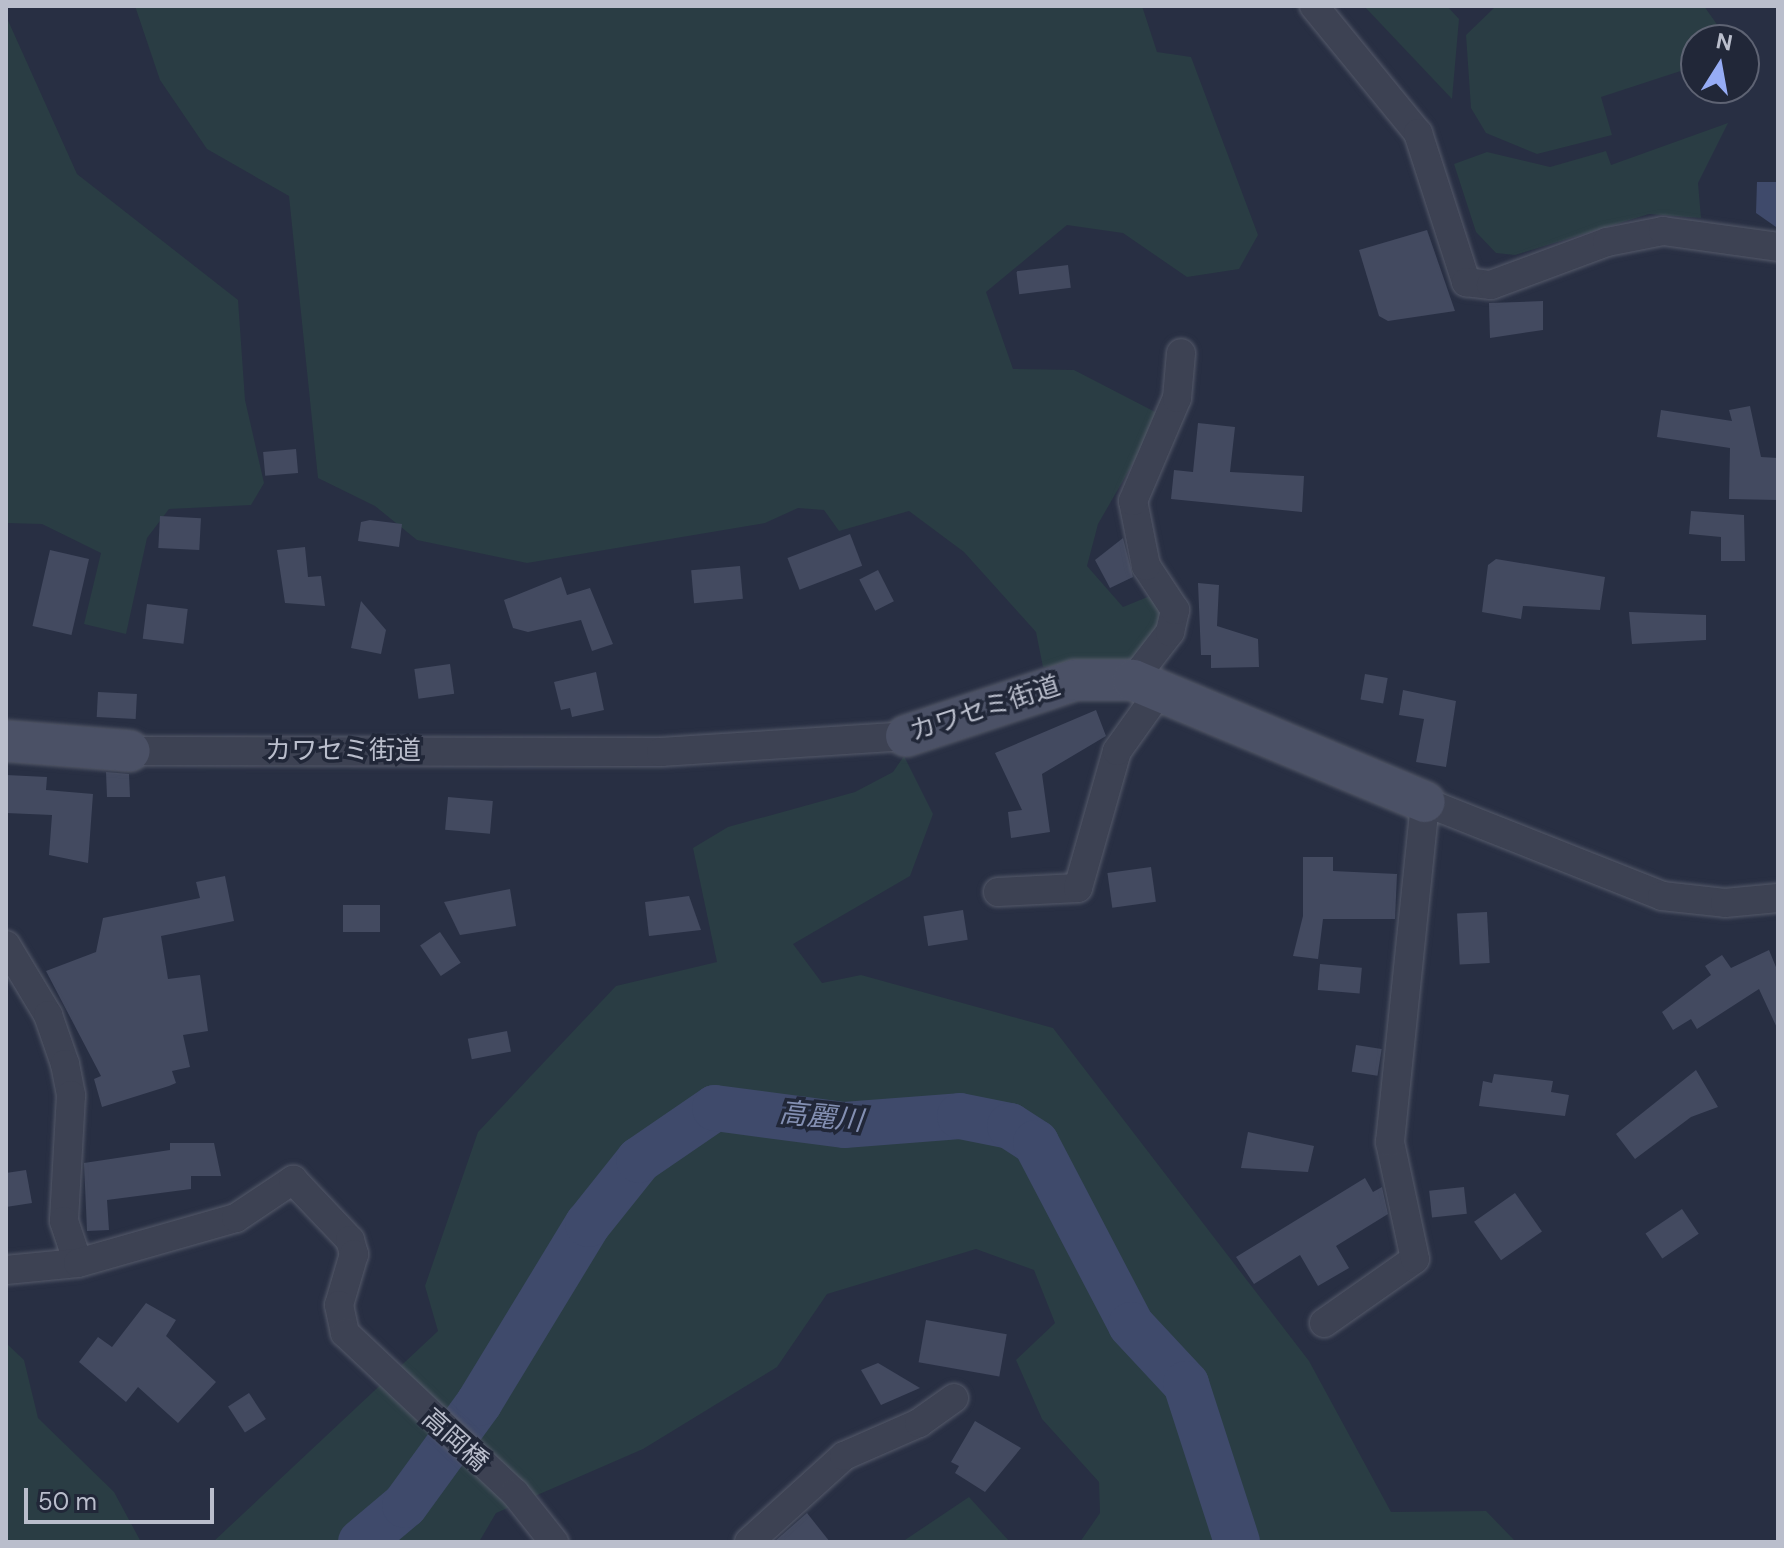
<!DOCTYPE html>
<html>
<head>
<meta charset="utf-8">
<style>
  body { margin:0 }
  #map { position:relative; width:1784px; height:1548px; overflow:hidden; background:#282f43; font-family:"DM Sans","Noto Sans JP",sans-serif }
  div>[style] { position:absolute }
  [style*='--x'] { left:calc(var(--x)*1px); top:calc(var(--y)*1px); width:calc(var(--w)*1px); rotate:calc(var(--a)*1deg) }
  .green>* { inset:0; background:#2a3d44 }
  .water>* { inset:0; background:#3f4a6b }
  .river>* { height:46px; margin:-23px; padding:0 23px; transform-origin:23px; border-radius:23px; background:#3f4a6b }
  .building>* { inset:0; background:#434a60; transform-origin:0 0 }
  .roads { filter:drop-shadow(0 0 2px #555a6a) drop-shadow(0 0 2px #555a6a) }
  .street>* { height:28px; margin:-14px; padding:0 14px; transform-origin:14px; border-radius:14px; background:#3d4253 }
  .secondary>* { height:40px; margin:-20px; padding:0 20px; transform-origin:20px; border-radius:20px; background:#4b5166 }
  span { translate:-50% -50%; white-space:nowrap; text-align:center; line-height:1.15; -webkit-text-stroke:7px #212738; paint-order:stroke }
  .street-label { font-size:26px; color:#babecc }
  .water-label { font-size:28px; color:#838fb2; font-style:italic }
  .frame { position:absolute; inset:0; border:8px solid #babecc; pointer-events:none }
  .north { position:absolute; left:1680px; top:24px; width:80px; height:80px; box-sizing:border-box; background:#212738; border:2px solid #5e6373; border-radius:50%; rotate:11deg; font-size:22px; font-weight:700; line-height:32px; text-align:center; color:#babecc }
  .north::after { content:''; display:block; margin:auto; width:28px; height:36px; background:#96acf5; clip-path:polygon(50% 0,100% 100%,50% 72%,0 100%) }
  .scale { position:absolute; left:24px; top:1488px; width:190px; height:36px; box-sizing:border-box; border:4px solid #babecc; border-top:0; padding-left:10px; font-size:24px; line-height:28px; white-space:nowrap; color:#babecc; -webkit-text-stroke:6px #212738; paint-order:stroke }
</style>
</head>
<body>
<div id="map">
  <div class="green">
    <div style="clip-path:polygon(135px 6px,1142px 6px,1157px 52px,1191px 57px,1258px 235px,1239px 269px,1187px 277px,1123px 233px,1067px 225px,986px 292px,1013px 369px,1074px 370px,1161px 415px,1098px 524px,1087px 566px,1123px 607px,1150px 596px,1168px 609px,1137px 660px,1043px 667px,1036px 632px,964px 552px,909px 511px,839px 531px,824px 510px,798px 508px,765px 523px,527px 563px,417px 540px,375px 506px,318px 478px,289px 196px,207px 149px,160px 80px)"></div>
    <div style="clip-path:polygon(1364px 6px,1447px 6px,1459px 19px,1452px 99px)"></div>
    <div style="clip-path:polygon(1496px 6px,1704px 6px,1728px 40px,1696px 40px,1696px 66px,1601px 97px,1612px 135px,1537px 154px,1486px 133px,1471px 108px,1466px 35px)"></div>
    <div style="clip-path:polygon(6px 16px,77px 174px,238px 300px,245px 400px,264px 483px,251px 505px,169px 509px,147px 538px,126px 634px,84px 624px,101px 553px,42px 524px,6px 523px)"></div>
    <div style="clip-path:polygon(1728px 123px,1698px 183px,1701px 218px,1649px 214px,1515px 255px,1496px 253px,1476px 232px,1454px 164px,1487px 152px,1550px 167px,1606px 151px,1611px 165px)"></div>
    <div style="clip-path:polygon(904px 756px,933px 814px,910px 876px,793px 944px,822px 983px,861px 975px,1053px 1028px,1309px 1361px,1391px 1512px,1486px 1511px,1516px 1542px,1080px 1542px,1100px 1513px,1099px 1482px,1042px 1419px,1016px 1360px,1055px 1323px,1034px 1270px,976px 1249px,827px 1294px,777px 1367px,643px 1449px,496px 1513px,479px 1542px,213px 1542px,438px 1331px,425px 1286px,478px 1132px,616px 986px,717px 962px,693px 848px,728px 827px,855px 792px,893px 772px)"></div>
    <div style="clip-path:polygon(6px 1343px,24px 1360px,38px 1418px,114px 1492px,141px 1542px,6px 1542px)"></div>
    <div style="clip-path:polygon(969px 1497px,1010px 1542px,902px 1542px)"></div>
  </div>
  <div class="water">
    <div style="clip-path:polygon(1757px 182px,1778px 182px,1776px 227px,1756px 213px)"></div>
  </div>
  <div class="river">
    <div style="--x:361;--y:1542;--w:57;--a:-40.1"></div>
    <div style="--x:405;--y:1505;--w:126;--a:-54"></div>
    <div style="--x:479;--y:1403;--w:210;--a:-58.7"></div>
    <div style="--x:588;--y:1224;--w:82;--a:-51.4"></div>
    <div style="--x:639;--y:1160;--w:92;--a:-34.4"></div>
    <div style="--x:715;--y:1108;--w:130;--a:7.5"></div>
    <div style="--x:844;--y:1125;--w:116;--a:-4.4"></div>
    <div style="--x:960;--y:1116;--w:51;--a:11.3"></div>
    <div style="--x:1010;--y:1126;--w:31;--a:33"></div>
    <div style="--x:1036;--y:1143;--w:205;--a:62.4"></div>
    <div style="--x:1131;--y:1325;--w:81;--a:47"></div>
    <div style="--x:1186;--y:1384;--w:166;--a:72.1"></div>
  </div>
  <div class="building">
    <div style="clip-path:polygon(1427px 230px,1455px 311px,1388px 321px,1379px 316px,1359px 250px)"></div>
    <div style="left:1068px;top:265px;width:23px;height:52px;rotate:83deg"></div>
    <div style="clip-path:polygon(1543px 301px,1543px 330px,1490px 338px,1489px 303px)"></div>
    <div style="clip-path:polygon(1750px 406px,1761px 457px,1778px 458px,1778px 500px,1729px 499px,1730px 448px,1657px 437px,1661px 410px,1732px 421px,1729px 410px)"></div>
    <div style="clip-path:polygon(1198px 423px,1235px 427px,1230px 472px,1304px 476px,1302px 512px,1171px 499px,1174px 470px,1193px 472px)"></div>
    <div style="left:296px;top:449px;width:24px;height:33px;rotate:85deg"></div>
    <div style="clip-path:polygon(1691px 511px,1744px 515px,1745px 561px,1721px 561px,1721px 537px,1689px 534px)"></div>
    <div style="left:160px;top:516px;width:41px;height:32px;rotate:3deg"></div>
    <div style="clip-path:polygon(370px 520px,402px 524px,399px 547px,358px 541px,361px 522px)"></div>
    <div style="left:850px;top:534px;width:34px;height:67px;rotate:69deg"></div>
    <div style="clip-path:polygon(1123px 538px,1133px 577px,1110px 588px,1095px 560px)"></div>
    <div style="clip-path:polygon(305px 547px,308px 577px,321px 576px,325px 606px,285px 603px,277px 550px)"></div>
    <div style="left:50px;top:550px;width:40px;height:78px;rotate:13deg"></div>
    <div style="clip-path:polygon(1496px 559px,1605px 577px,1600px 610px,1523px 606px,1521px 619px,1482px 612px,1488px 565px)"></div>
    <div style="left:740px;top:566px;width:33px;height:49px;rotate:85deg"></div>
    <div style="left:878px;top:570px;width:35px;height:21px;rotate:63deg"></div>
    <div style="clip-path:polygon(561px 577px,567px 595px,590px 588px,613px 644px,592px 651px,581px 620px,528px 632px,513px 628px,504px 600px)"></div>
    <div style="clip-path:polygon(1198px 583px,1219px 585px,1217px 626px,1258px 639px,1259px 667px,1211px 668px,1211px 655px,1201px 655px)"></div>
    <div style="clip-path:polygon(361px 601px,386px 630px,381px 654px,351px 648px)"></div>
    <div style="left:147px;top:604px;width:41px;height:35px;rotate:7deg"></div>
    <div style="clip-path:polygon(1629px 612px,1706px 615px,1706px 640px,1632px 644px)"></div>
    <div style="left:450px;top:664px;width:30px;height:36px;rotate:82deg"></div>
    <div style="clip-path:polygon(596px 672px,604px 710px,572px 717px,570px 708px,561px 710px,554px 682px)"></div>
    <div style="left:1365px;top:674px;width:23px;height:26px;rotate:10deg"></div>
    <div style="clip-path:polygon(1403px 690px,1456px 701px,1446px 767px,1416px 762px,1424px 719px,1399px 715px)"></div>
    <div style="left:98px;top:692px;width:39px;height:25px;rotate:3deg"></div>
    <div style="clip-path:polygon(1096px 710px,1106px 736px,1042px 774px,1050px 832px,1011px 838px,1008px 812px,1022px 810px,995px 753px)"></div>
    <div style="clip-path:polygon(106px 772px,129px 774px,130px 797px,107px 797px)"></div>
    <div style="clip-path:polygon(6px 775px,47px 777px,46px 790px,93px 794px,88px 863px,49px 855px,52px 815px,6px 813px)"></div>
    <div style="left:448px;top:797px;width:45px;height:33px;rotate:5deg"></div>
    <div style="clip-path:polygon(1303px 857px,1333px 857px,1333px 871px,1397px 874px,1395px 919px,1323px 919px,1318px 959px,1293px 956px,1303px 916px)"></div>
    <div style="left:1151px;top:867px;width:35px;height:44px;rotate:82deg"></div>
    <div style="clip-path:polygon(225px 876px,234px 921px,161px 936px,168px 979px,200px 975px,208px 1031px,183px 1035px,190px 1067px,172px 1071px,176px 1083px,169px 1086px,102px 1107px,94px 1079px,101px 1076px,46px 971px,96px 952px,103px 918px,200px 898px,196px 882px)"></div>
    <div style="clip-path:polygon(510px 889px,516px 926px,460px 935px,444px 902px)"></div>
    <div style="clip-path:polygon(689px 896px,701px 930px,649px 936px,645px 902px)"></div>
    <div style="left:343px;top:905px;width:37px;height:27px"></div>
    <div style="left:963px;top:910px;width:30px;height:40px;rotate:81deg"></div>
    <div style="left:1487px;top:912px;width:51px;height:30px;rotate:87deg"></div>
    <div style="left:440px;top:932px;width:37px;height:24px;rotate:56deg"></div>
    <div style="clip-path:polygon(1769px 950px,1778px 972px,1778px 1030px,1759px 989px,1697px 1029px,1691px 1019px,1673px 1030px,1662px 1012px,1711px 975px,1705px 966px,1722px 955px,1731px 968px)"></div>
    <div style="left:1320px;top:964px;width:42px;height:26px;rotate:5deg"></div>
    <div style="left:507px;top:1031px;width:21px;height:40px;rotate:79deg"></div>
    <div style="left:1356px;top:1045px;width:26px;height:27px;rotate:9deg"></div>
    <div style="clip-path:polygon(1696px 1070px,1718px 1107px,1691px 1117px,1635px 1159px,1616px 1134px)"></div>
    <div style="clip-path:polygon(1494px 1074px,1553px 1081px,1551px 1092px,1569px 1095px,1565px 1116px,1479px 1106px,1483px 1081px,1492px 1083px)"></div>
    <div style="clip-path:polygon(1248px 1132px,1314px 1146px,1308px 1172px,1241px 1168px)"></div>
    <div style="clip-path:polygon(170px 1143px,214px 1143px,221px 1176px,191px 1176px,191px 1189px,107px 1200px,109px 1230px,87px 1231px,84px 1163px,170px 1150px)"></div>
    <div style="clip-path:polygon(26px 1170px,32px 1203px,6px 1207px,6px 1173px)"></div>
    <div style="clip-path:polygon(1365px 1178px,1373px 1192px,1382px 1187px,1388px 1214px,1336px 1246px,1349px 1268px,1318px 1286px,1300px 1255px,1254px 1284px,1236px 1257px)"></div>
    <div style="left:1464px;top:1187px;width:27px;height:35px;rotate:84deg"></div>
    <div style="left:1515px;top:1193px;width:47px;height:50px;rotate:55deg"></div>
    <div style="left:1682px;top:1209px;width:30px;height:44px;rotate:56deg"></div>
    <div style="clip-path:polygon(146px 1303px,176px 1320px,166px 1336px,216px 1382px,178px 1423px,138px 1387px,126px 1402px,79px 1362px,98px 1337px,112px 1347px)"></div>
    <div style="left:926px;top:1320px;width:82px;height:43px;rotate:10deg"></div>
    <div style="clip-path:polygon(878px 1363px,920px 1388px,881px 1405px,861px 1370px)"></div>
    <div style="left:249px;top:1393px;width:31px;height:25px;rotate:57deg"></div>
    <div style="clip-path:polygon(975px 1421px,1021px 1448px,985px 1492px,955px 1473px,959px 1466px,951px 1462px)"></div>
    <div style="clip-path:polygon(807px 1513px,830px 1542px,774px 1542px)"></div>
  </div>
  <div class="roads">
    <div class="street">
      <div style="--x:1314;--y:6;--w:164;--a:50.7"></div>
      <div style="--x:1418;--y:133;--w:157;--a:72.1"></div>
      <div style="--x:1466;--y:282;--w:25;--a:7"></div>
      <div style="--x:1491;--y:285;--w:124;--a:-20.3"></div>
      <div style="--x:1607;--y:242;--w:57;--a:-11.1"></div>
      <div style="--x:1663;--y:231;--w:116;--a:7.9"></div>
      <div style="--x:1133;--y:680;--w:61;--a:-52.4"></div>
      <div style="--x:1170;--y:632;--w:23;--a:-77"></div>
      <div style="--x:1175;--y:610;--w:53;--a:-123.4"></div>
      <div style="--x:1146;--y:566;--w:66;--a:-101.3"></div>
      <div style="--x:1133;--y:501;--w:112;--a:-66.9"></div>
      <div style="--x:1177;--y:398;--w:45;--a:-84.9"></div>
      <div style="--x:130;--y:751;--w:531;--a:0.11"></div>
      <div style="--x:661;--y:752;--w:246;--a:-3.7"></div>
      <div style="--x:998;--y:892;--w:80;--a:-2.9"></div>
      <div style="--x:1078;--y:888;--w:142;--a:-74.1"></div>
      <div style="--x:1117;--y:751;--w:77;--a:-54.5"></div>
      <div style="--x:6;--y:945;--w:82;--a:59"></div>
      <div style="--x:48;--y:1015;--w:52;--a:70.9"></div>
      <div style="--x:65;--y:1064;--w:32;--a:79"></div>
      <div style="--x:71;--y:1095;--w:126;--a:93.2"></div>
      <div style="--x:64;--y:1221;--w:44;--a:71.6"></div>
      <div style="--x:6;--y:1270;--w:72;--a:-5.6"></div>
      <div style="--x:78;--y:1263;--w:164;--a:-15.9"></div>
      <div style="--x:236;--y:1218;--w:69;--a:-33.7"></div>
      <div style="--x:293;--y:1180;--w:83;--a:46.5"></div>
      <div style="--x:350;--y:1240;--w:15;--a:74"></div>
      <div style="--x:354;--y:1254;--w:53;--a:106.4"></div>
      <div style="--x:339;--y:1305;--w:29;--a:78"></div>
      <div style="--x:345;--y:1333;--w:233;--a:43.3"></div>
      <div style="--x:515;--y:1493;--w:63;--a:51.5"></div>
      <div style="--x:1324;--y:1323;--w:111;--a:-35.1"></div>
      <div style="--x:1415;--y:1259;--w:120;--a:-102.1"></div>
      <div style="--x:1390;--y:1142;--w:342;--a:-84.1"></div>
      <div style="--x:1425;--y:802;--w:255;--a:21.6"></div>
      <div style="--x:1662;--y:896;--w:63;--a:6.3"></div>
      <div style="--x:1725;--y:903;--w:53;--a:-5.4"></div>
      <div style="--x:749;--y:1542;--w:128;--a:-42.2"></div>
      <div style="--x:844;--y:1456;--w:82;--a:-23.7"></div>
      <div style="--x:919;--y:1423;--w:43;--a:-35.5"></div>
    </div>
    <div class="secondary">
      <div style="--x:906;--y:736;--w:178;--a:-18.3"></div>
      <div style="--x:1075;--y:680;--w:58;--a:0"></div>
      <div style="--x:1133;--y:680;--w:316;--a:22.7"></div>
      <div style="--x:6;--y:741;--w:124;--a:4.6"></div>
    </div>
  </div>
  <div class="street-label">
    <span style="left:985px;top:709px;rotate:-18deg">カワセミ街道</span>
    <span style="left:343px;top:751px">カワセミ街道</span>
    <span style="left:455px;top:1440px;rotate:42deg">高岡橋</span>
  </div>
  <div class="water-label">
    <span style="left:821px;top:1117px;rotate:6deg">高麗川</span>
  </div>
  <div class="frame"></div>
  <div class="north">N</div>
  <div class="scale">50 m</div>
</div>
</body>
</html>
